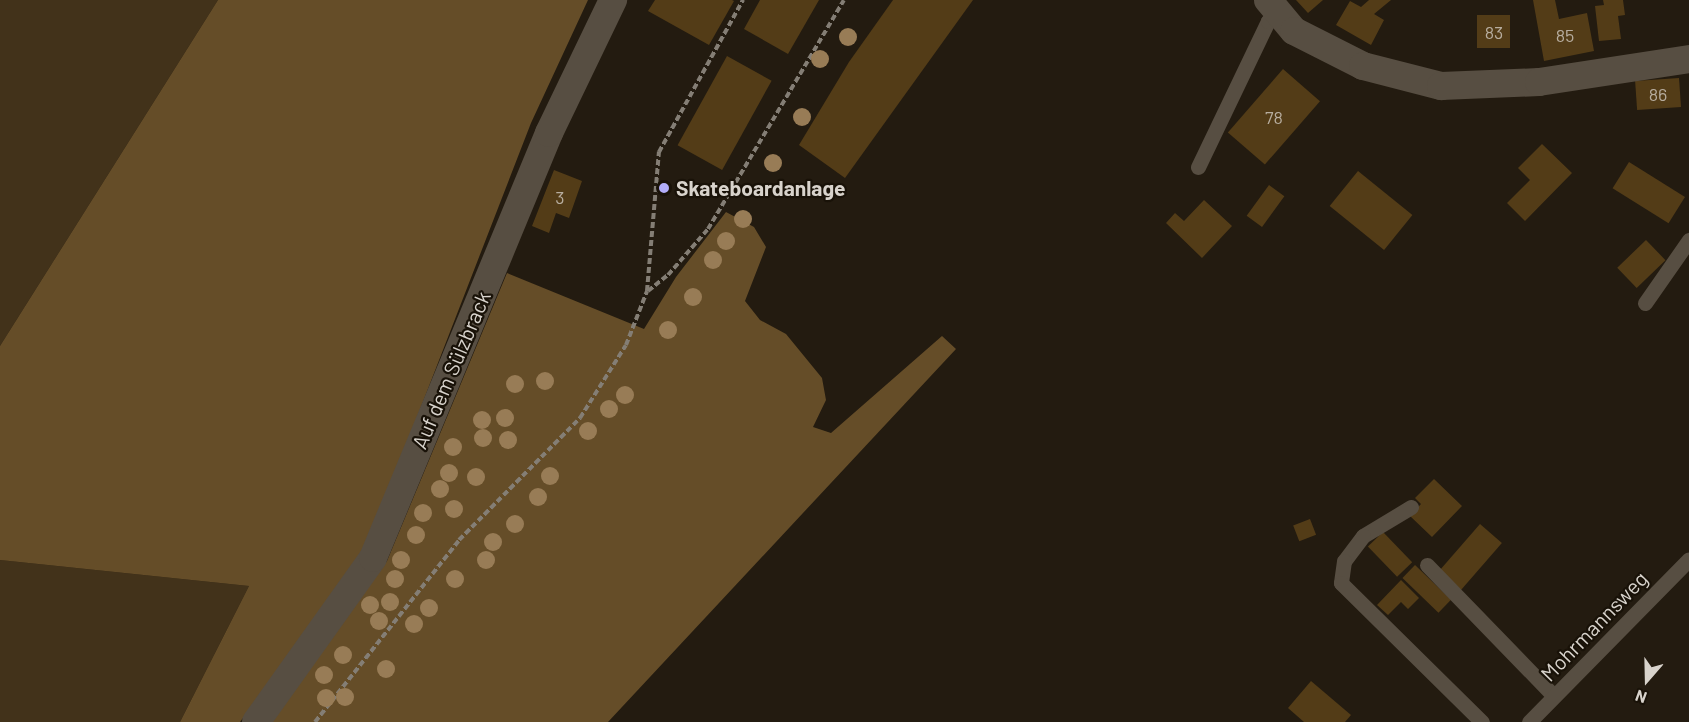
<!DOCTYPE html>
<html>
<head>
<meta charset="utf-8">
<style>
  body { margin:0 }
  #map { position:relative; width:1689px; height:722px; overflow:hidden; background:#231b10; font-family:Barlow,sans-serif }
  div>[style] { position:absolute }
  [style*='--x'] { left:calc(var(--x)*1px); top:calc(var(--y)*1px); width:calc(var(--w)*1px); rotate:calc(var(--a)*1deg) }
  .green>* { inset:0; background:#42321a }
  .forest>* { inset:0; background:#654d28 }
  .building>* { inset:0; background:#533c17; transform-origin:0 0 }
  .path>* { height:4px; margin-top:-2px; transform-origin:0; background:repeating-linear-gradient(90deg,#847e75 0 6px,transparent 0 9px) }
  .lane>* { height:15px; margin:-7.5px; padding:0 7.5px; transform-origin:7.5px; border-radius:7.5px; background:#574e42 }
  .street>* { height:28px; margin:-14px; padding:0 14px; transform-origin:14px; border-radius:14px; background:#574e42 }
  .trees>* { width:18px; height:18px; margin:-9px; border-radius:50%; background:#987c56 }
  .dots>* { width:16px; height:16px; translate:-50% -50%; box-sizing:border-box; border:3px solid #191208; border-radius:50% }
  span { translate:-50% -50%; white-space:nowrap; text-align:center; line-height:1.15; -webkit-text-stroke:4.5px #191208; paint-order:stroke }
  .number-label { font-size:18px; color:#b7ad9f }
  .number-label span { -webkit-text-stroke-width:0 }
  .poi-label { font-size:21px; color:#d8d3cc; font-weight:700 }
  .left { translate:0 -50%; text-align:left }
  .street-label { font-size:21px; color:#d8d3cc }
  .north { position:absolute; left:1617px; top:650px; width:60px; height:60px; -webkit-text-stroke:4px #191208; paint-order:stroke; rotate:200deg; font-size:16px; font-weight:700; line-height:24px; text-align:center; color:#d8d3cc }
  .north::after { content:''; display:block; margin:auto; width:21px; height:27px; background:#d8d3cc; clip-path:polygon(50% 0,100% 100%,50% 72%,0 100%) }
</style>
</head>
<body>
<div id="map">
  <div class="green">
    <div style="clip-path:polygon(0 0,218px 0,0 346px)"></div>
    <div style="clip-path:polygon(0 560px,249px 586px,180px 722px,0 722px)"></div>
  </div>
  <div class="forest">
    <div style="clip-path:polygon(218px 0,588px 0,531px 123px,362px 559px,240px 722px,180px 722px,249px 586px,0 560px,0 346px)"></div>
    <div style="clip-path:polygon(726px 212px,754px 227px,766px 247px,745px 301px,760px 320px,786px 334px,822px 378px,826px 400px,813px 427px,831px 433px,942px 336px,956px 349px,608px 722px,272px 722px,387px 561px,507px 273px,644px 329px,676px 277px)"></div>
  </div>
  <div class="building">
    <div style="clip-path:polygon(655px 0,732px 0,734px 1px,709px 45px,648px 11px)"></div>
    <div style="clip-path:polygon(760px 0,819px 0,788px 54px,744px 29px)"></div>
    <div style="clip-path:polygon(893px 0,973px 0,845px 178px,799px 145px,849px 62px)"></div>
    <div style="clip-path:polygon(1296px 0,1323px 0,1308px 13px)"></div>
    <div style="clip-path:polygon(1369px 0,1391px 0,1374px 14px,1384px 20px,1371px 45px,1336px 25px,1350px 1px,1361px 7px)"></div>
    <div style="clip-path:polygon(1533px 0,1555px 0,1559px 19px,1587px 13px,1594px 51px,1544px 61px)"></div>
    <div style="clip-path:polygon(1603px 0,1623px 0,1625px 15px,1618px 16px,1621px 39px,1599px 41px,1595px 6px,1604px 5px)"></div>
    <div style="left:1510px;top:15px;width:33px;height:33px;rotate:90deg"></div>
    <div style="left:727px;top:56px;width:51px;height:102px;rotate:29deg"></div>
    <div style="left:1283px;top:69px;width:49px;height:84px;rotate:41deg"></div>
    <div style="left:1679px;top:78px;width:29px;height:44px;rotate:86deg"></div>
    <div style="clip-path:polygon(1542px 144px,1572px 173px,1525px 221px,1507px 203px,1530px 180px,1518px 168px)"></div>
    <div style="left:1629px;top:162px;width:66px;height:31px;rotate:32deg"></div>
    <div style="clip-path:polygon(554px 170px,582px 181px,569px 218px,556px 213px,549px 233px,532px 226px)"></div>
    <div style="left:1358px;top:171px;width:70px;height:45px;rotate:39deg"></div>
    <div style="left:1269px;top:185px;width:19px;height:38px;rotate:36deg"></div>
    <div style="clip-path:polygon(1204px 200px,1232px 226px,1202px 258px,1166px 223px,1175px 213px,1184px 221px)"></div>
    <div style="left:1646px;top:240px;width:28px;height:40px;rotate:46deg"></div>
    <div style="clip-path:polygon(1434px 479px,1462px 506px,1432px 537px,1410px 516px,1421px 504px,1415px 498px)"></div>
    <div style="left:1310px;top:519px;width:17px;height:18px;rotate:69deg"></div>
    <div style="left:1480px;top:524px;width:29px;height:64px;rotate:41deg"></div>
    <div style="left:1383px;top:532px;width:42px;height:21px;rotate:46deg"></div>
    <div style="left:1415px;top:565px;width:50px;height:18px;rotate:44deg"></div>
    <div style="clip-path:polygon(1401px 580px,1419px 598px,1408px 609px,1401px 602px,1388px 615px,1377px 605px)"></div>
    <div style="clip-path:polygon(1311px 681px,1351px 715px,1345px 722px,1304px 722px,1288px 708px)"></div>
  </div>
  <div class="path">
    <div style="--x:648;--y:291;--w:26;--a:-39"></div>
    <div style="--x:668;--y:275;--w:61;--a:-49"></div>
    <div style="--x:708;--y:229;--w:266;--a:-59.3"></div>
    <div style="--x:315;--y:722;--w:232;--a:-51.6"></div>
    <div style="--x:459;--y:540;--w:172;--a:-45.2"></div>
    <div style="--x:580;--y:418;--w:86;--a:-57.8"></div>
    <div style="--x:626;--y:345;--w:58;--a:-68.7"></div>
    <div style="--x:647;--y:291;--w:140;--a:-85.1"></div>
    <div style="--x:659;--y:152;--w:174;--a:-61.1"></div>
  </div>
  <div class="lane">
    <div style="--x:1198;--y:167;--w:162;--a:-64.4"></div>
    <div style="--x:1268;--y:21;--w:14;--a:-36"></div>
    <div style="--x:1645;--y:303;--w:77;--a:-55.1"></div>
    <div style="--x:1411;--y:507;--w:56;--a:148.9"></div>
    <div style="--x:1363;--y:536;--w:31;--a:127"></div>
    <div style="--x:1344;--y:561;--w:22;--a:98"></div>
    <div style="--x:1341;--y:583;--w:198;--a:44.6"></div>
    <div style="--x:1427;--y:565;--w:182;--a:45.9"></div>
    <div style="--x:1529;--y:722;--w:228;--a:-45.5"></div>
  </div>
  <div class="street">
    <div style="--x:1268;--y:0;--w:40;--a:50"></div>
    <div style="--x:1294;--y:31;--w:77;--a:26.9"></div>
    <div style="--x:1363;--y:66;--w:81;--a:14.4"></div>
    <div style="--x:1441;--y:86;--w:98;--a:-2.3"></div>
    <div style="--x:1539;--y:82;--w:152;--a:-8.7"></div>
    <div style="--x:256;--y:722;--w:201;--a:-54.5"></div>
    <div style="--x:373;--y:558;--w:460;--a:-67.5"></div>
    <div style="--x:549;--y:133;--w:148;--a:-64.3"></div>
  </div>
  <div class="trees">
    <div style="left:848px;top:37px"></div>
    <div style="left:820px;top:59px"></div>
    <div style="left:802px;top:117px"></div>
    <div style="left:773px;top:163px"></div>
    <div style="left:743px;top:219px"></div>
    <div style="left:726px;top:241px"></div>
    <div style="left:713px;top:260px"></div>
    <div style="left:693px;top:297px"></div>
    <div style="left:668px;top:330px"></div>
    <div style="left:545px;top:381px"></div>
    <div style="left:515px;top:384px"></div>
    <div style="left:625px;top:395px"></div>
    <div style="left:609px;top:409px"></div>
    <div style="left:505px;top:418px"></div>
    <div style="left:482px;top:420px"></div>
    <div style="left:588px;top:431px"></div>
    <div style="left:483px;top:438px"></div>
    <div style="left:508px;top:440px"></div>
    <div style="left:453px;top:447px"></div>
    <div style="left:449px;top:473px"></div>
    <div style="left:550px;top:476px"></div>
    <div style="left:476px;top:477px"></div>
    <div style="left:440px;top:489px"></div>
    <div style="left:538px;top:497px"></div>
    <div style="left:454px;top:509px"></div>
    <div style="left:423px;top:513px"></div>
    <div style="left:515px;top:524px"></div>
    <div style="left:416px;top:535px"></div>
    <div style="left:493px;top:542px"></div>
    <div style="left:401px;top:560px"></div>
    <div style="left:486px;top:560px"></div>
    <div style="left:395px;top:579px"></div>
    <div style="left:455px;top:579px"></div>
    <div style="left:390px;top:602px"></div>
    <div style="left:370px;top:605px"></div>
    <div style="left:429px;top:608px"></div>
    <div style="left:379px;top:621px"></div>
    <div style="left:414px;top:624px"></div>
    <div style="left:343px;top:655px"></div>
    <div style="left:386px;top:669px"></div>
    <div style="left:324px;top:675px"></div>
    <div style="left:345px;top:697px"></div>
    <div style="left:326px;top:698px"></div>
  </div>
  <div class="dots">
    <div style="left:664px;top:188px;background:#b2adf9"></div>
  </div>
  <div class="number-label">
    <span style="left:1494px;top:32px">83</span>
    <span style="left:1565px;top:35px">85</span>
    <span style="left:1658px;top:94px">86</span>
    <span style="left:1274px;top:117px">78</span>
    <span style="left:560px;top:197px">3</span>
  </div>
  <div class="poi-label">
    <span class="left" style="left:676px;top:188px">Skateboardanlage</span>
  </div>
  <div class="street-label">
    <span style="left:451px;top:370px;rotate:-67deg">Auf dem Sülzbrack</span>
    <span style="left:1594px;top:626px;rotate:-46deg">Mohrmannsweg</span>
  </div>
  <div class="north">N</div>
</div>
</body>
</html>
